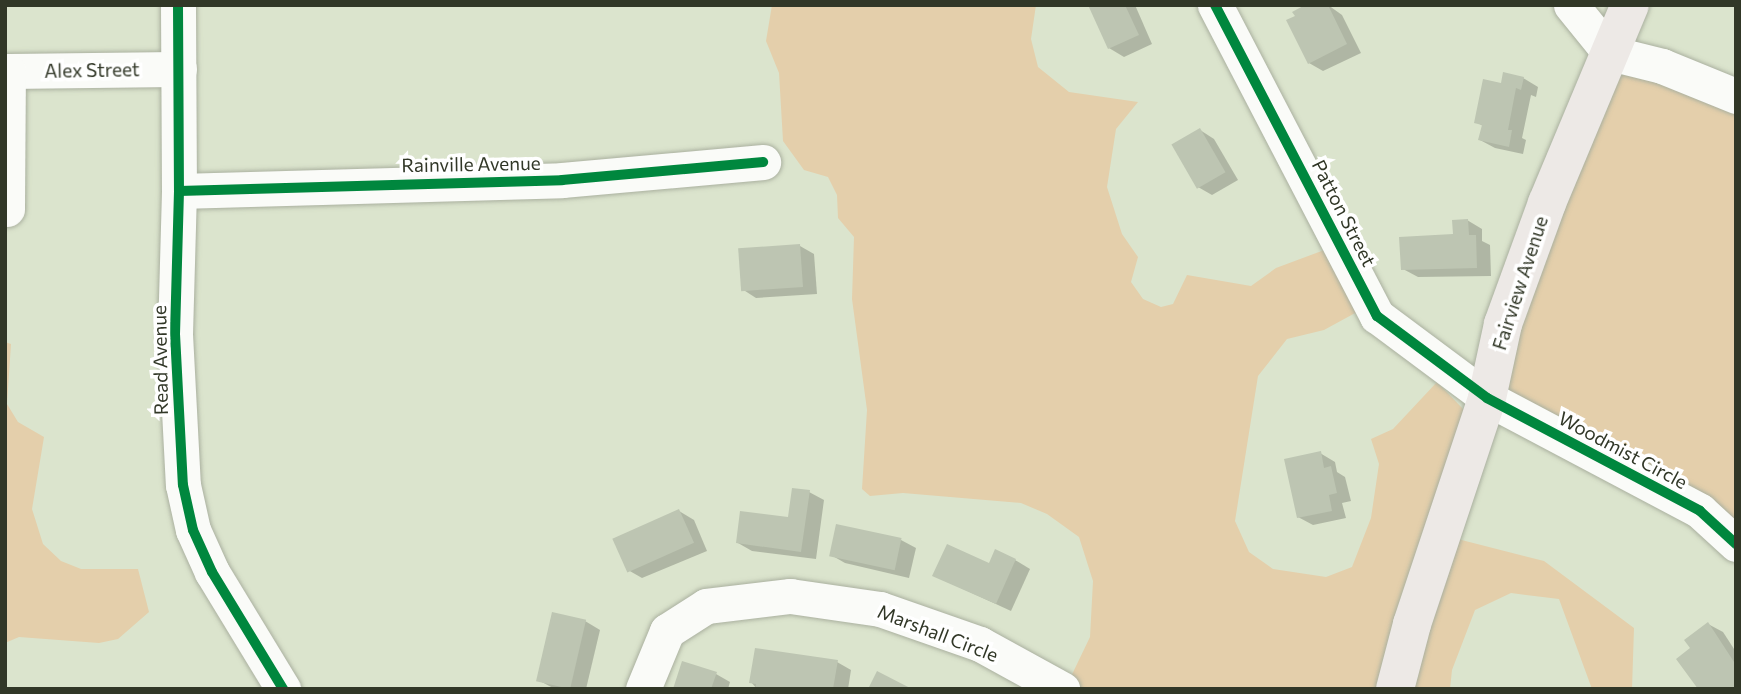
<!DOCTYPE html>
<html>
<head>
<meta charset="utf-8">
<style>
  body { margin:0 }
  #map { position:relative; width:1741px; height:694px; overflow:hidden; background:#dbe4cd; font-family:Commissioner,sans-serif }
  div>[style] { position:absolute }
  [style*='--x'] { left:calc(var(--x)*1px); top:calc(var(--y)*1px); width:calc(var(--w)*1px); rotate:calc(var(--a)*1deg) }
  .green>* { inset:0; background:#e4cfab }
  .shadow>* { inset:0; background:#0003 }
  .building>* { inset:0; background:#bdc5b2; transform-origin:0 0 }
  .roads { filter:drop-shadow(0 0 2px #aab09f) drop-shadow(0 0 2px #aab09f) }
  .minor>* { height:35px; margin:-17.5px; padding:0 17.5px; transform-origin:17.5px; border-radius:17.5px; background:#fafbf8 }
  .major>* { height:38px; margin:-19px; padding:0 19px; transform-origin:19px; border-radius:19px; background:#ede9e6 }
  .cycleway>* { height:10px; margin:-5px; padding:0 5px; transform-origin:5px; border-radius:5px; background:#00873e }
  span { translate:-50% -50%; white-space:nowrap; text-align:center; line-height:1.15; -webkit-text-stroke:7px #fff; paint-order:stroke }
  .street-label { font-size:19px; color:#313727 }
  .frame { position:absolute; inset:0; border:7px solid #313727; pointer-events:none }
</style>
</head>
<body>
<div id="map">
  <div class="green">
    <div style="clip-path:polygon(772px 5px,1036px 5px,1031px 39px,1038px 67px,1069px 92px,1138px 102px,1116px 129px,1107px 187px,1122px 234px,1138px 257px,1131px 282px,1143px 299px,1161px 307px,1173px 304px,1187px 275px,1251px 286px,1276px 268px,1335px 246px,1368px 306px,1324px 330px,1287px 339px,1258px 376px,1235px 521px,1249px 552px,1273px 569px,1326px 577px,1352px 567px,1371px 518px,1379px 464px,1371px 439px,1393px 429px,1437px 382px,1464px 410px,1607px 60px,1736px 101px,1736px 542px,1530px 429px,1475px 419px,1442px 535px,1544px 561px,1634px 628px,1632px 689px,1592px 689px,1559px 599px,1511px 593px,1475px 610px,1452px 670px,1450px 689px,1065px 689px,1090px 637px,1093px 581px,1079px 537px,1047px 514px,1021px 503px,903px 493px,870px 496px,862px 489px,867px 410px,852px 299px,854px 237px,838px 218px,837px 195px,828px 177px,804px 170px,783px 141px,779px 73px,766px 41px)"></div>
    <div style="clip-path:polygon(5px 342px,11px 344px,7px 404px,18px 422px,44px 437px,32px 509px,43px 544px,61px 561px,81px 569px,138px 569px,149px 612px,118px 639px,99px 643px,19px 637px,5px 643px)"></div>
  </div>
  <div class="shadow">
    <div style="clip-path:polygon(1090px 5px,1135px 5px,1152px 44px,1124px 57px,1109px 48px)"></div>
    <div style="clip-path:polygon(1309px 5px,1328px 5px,1342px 15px,1361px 53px,1323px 71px,1309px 63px,1297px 17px)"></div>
    <div style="clip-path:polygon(1523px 78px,1538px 87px,1536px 97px,1531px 95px,1522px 138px,1526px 140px,1523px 154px,1495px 148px,1480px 140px,1483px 126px,1476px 122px,1502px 85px)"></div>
    <div style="clip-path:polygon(1200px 130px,1214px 139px,1238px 180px,1212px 195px,1198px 187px)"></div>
    <div style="clip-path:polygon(1467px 220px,1482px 229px,1482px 241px,1490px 245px,1491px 276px,1418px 277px,1403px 269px,1455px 236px)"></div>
    <div style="clip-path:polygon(800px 246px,814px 254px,817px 294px,756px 298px,742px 289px)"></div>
    <div style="clip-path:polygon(1320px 453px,1335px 462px,1337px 472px,1345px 477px,1351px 501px,1342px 503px,1346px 518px,1313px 525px,1298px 517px)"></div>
    <div style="clip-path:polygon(809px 492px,824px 500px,816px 559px,752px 551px,738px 543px,789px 519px)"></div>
    <div style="clip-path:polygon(679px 511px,694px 520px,707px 551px,642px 578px,628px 570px)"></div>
    <div style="clip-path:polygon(901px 540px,916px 548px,909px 578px,845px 563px,831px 555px)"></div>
    <div style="clip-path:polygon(1015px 560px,1030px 569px,1011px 611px,935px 576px)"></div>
    <div style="clip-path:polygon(585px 621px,600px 630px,586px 689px,555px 689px,538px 680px)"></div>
    <div style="clip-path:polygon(1708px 624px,1723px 632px,1736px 652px,1736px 689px,1692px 649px)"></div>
    <div style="clip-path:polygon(837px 662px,851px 670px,848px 689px,757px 689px,751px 682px)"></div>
    <div style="clip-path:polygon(716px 674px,730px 682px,728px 689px,675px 689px)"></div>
  </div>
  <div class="building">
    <div style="clip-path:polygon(1088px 5px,1125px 5px,1139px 35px,1108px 49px)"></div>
    <div style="clip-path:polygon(1305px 5px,1328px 5px,1347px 44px,1308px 64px,1286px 20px,1295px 16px,1292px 12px)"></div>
    <div style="clip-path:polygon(1503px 72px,1524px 77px,1521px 90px,1516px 88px,1508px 130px,1512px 130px,1509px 147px,1478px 140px,1482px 125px,1474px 123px,1483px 79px,1501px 83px)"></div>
    <div style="left:1200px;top:128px;width:51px;height:33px;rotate:60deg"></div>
    <div style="clip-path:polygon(1468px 219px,1469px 235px,1476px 235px,1477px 268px,1401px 270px,1399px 237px,1453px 234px,1452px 220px)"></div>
    <div style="left:800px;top:244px;width:43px;height:62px;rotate:86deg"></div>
    <div style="clip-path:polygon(1321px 451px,1324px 468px,1331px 466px,1337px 493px,1329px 495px,1332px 511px,1297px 518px,1284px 459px)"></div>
    <div style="clip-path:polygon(792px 488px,810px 490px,801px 552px,736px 543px,740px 511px,788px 517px)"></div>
    <div style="left:679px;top:509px;width:37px;height:73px;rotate:66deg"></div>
    <div style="left:836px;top:524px;width:67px;height:33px;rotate:12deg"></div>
    <div style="clip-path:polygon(947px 544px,989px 563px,995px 549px,1016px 559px,996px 604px,932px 576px)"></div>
    <div style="left:552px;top:612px;width:35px;height:71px;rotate:13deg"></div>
    <div style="clip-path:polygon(1708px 622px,1736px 665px,1736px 689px,1698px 689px,1676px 659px,1690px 648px,1684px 640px)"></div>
    <div style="clip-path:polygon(755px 648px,838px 660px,833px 689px,755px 689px,756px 684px,749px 683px)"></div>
    <div style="clip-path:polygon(682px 661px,717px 672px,711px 689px,673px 689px)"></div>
    <div style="clip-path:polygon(877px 671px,912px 689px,868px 689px)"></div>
  </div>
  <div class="roads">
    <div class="minor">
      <div style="--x:178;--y:5;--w:186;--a:89.7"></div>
      <div style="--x:179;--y:191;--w:143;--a:91.6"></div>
      <div style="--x:175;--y:334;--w:151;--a:87"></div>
      <div style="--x:183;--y:485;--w:46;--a:77.5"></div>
      <div style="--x:193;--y:530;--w:46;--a:65.7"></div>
      <div style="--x:212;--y:572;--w:137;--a:58.7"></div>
      <div style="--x:1215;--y:5;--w:351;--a:62.5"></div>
      <div style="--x:1377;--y:316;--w:137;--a:36.7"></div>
      <div style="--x:1487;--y:398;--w:241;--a:27.9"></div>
      <div style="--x:1700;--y:511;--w:49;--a:42.5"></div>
      <div style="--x:1571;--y:5;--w:62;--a:50.9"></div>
      <div style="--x:1610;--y:53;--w:54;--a:14"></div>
      <div style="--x:1662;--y:66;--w:80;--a:22.1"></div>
      <div style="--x:5;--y:71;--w:174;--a:-0.7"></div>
      <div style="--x:179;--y:191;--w:383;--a:-1.6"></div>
      <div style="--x:562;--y:180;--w:202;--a:-5.1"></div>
      <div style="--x:7;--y:209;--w:138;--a:-89.6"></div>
      <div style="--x:643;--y:689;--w:63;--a:-67.5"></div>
      <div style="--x:667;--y:631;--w:46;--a:-32.7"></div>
      <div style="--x:706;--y:606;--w:85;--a:-6.8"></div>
      <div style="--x:790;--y:596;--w:91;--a:8.2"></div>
      <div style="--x:880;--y:609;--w:106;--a:19.3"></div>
      <div style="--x:980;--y:644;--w:94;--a:28.8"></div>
    </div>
    <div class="major">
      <div style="--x:1395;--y:689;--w:67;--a:-75.3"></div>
      <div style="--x:1412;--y:624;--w:238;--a:-71.6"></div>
      <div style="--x:1487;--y:398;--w:76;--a:-77.8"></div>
      <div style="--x:1503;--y:324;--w:129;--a:-70"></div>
      <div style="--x:1547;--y:203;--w:215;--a:-67.3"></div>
    </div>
  </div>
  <div class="cycleway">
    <div style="--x:178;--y:5;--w:186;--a:89.7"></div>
    <div style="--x:179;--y:191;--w:143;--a:91.6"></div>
    <div style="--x:175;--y:334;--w:151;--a:87"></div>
    <div style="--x:183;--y:485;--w:46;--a:77.5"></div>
    <div style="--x:193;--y:530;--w:46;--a:65.7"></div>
    <div style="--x:212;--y:572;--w:137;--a:58.7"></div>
    <div style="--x:1215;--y:5;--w:351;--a:62.5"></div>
    <div style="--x:1377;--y:316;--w:137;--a:36.7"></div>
    <div style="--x:1487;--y:398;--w:241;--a:27.9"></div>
    <div style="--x:1700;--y:511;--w:49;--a:42.5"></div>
    <div style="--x:179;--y:191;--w:383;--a:-1.6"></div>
    <div style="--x:562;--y:180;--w:202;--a:-5.1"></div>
  </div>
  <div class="street-label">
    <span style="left:92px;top:70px;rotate:-1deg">Alex Street</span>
    <span style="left:471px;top:164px;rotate:-1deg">Rainville Avenue</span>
    <span style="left:1344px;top:213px;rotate:63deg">Patton Street</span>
    <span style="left:1520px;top:283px;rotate:-72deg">Fairview Avenue</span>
    <span style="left:160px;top:360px;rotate:-91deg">Read Avenue</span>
    <span style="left:1623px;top:450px;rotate:28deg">Woodmist Circle</span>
    <span style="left:938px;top:633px;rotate:21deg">Marshall Circle</span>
  </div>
  <div class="frame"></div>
</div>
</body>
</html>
